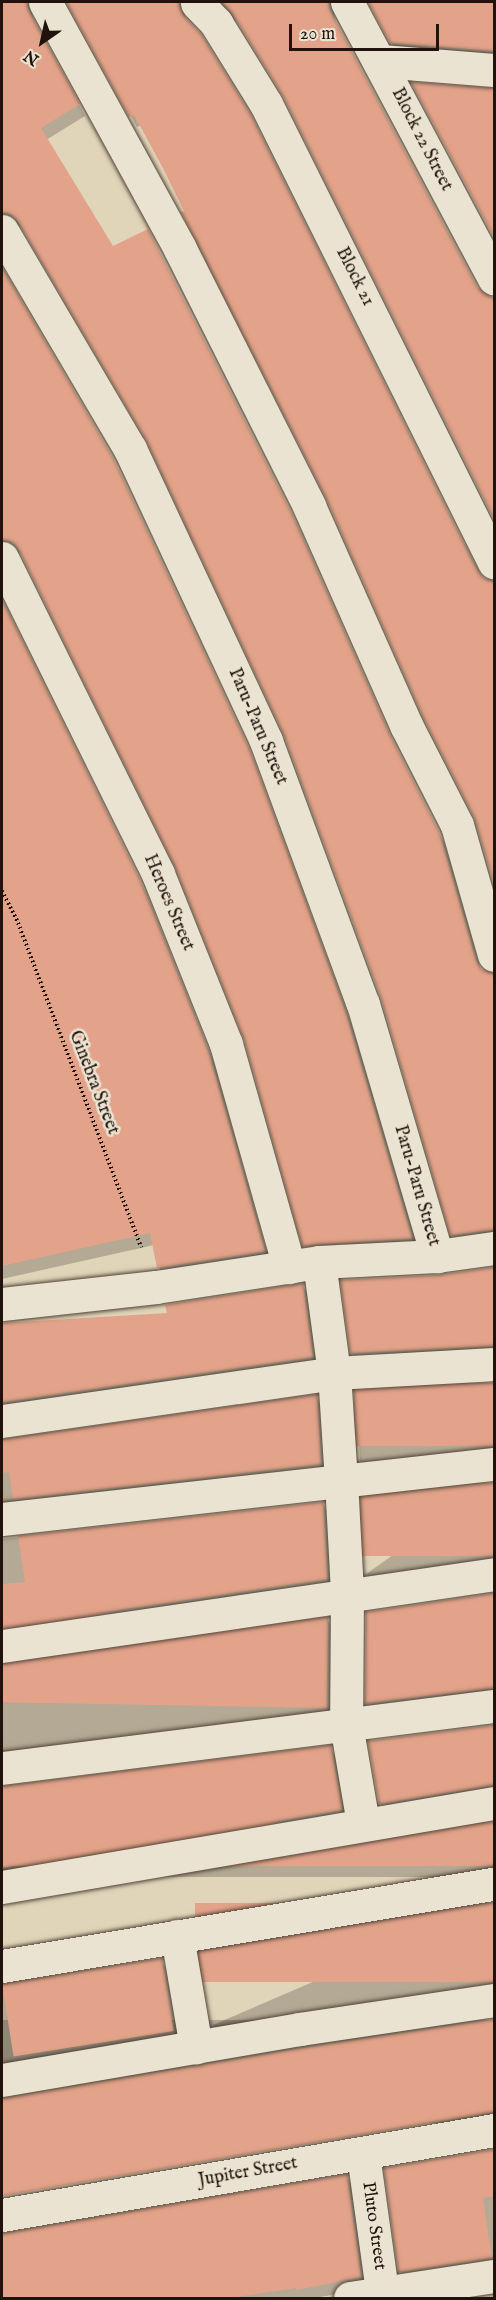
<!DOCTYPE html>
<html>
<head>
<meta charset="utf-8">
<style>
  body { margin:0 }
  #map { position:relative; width:496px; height:2300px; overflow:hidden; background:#e0d4b9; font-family:"IM FELL English",serif }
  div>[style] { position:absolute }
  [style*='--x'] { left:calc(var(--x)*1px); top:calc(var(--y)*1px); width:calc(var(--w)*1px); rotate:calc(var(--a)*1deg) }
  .shadow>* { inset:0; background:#0003; transform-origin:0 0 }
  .building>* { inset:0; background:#e3a38a; transform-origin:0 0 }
  .path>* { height:4px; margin-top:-2px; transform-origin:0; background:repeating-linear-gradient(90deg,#21130b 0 1.5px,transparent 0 4.5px) }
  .roads { filter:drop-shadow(0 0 2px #514336) drop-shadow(0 0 2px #514336) }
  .minor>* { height:33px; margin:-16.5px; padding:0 16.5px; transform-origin:16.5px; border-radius:16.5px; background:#ebe3d2 }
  span { translate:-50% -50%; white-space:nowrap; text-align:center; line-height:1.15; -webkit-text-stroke:5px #ebe3d2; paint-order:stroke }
  .street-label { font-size:18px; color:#21130b }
  .frame { position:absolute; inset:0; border:3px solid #21130b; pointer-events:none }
  .north { position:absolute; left:12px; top:12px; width:60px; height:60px; -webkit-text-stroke:4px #ebe3d2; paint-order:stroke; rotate:214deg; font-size:16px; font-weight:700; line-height:24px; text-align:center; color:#21130b }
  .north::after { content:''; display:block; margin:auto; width:21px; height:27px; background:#21130b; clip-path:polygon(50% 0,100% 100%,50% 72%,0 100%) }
  .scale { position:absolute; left:289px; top:24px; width:150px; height:27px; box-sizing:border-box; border:3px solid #21130b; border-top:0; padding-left:8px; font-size:18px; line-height:21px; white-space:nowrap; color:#21130b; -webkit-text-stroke:4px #ebe3d2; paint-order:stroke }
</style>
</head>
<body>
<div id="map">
  <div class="shadow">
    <div style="clip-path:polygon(2px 2px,37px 2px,32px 13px,34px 23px,85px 116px,46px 140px,113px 248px,147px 231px,298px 527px,395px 746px,445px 845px,481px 970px,494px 974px,494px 1243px,458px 1246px,452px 1235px,382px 997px,284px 733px,148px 440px,27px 233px,20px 226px,10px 223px,2px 225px)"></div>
    <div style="clip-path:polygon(67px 2px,190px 2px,185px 10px,185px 17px,483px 579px,475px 816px,327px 497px,186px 212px,141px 125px,137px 127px)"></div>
    <div style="clip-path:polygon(216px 2px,340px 2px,334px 14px,336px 24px,478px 289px,483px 295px,494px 298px,494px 518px,286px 98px,238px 22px)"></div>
    <div style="clip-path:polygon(368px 2px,494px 2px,494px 62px,398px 54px)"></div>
    <div style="clip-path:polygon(2px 270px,119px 471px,254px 761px,351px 1023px,418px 1250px,310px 1256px,304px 1245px,245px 1038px,177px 866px,25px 559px,20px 553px,10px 550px,2px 552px)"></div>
    <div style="clip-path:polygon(2px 601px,147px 895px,214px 1063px,270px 1263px,165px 1279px,159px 1267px,154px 1245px,2px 1279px)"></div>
    <div style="clip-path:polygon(494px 1268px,494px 1357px,358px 1364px,352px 1353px,438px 1276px)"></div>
    <div style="clip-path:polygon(302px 1285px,309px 1296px,318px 1368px,2px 1416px,2px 1324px,169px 1314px)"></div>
    <div style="clip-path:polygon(494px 1384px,494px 1457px,366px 1471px,360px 1460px,356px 1392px)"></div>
    <div style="clip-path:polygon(316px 1396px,322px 1407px,327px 1476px,2px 1514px,2px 1441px)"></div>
    <div style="clip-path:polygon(494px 1484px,494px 1567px,373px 1585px,366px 1574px)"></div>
    <div style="clip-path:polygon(323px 1504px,329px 1515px,333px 1591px,2px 1641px,2px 1539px)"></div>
    <div style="clip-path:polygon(494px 1594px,494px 1699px,373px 1714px,366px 1703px,367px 1613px)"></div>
    <div style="clip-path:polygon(327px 1619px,334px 1630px,333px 1719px,2px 1763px,2px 1666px)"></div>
    <div style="clip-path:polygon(494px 1726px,494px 1796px,387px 1814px,380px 1803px)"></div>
    <div style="clip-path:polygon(330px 1747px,336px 1758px,347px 1821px,2px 1882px,2px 1788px)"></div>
    <div style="left:494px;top:1823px;width:54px;height:499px;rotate:90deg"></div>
    <div style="clip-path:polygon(494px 1904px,494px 1993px,219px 2036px,213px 2025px)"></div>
    <div style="clip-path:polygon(161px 1960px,168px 1971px,180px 2043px,2px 2074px,2px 1986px)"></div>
    <div style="left:494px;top:2020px;width:103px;height:498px;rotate:90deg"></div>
    <div style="clip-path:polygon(494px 2150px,494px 2269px,406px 2282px,400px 2271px)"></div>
    <div style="clip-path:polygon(346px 2176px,353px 2187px,367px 2289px,314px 2298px,2px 2298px,2px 2235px)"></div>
  </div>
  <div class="building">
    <div style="clip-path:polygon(2px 2px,26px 2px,29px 11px,80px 104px,41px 128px,113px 246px,148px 229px,292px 514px,389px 733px,439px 832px,476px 960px,481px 969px,495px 973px,495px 1230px,450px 1235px,381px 998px,283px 733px,146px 440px,18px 222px,11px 214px,2px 212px)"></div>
    <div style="clip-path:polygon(66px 2px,179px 2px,183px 15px,201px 34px,250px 113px,477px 570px,484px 578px,495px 580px,495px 888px,474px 817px,423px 717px,326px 498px,181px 212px,184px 211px,163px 168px,134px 115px,129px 117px)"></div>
    <div style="clip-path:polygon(221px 2px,328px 2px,330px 11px,477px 287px,490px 296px,495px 305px,495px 521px,283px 96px,232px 13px)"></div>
    <div style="clip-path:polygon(368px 2px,495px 2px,495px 51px,390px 43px)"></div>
    <div style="clip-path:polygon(411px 82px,495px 88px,495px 239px)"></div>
    <div style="clip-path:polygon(2px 267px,113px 458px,249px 748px,345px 1010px,412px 1238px,302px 1246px,244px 1039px,175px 867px,19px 550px,12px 542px,2px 540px)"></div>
    <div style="clip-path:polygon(2px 599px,141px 882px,208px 1050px,265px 1251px,157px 1268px,150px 1233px,2px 1266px)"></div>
    <div style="clip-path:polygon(495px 1267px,495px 1346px,350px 1353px,340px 1280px,438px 1275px)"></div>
    <div style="clip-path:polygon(303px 1283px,313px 1357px,2px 1402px,2px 1323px,167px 1313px,165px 1305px)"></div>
    <div style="left:495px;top:1383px;width:63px;height:141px;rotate:90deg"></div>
    <div style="clip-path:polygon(317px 1394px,321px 1464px,13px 1499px,9px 1472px,2px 1473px,2px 1439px)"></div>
    <div style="left:495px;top:1483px;width:73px;height:135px;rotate:90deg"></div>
    <div style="clip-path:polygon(323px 1502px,327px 1579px,2px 1627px,2px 1584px,25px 1582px,18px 1536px)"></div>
    <div style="clip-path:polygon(495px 1593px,495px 1688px,365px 1703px,366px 1612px)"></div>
    <div style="left:328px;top:1617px;width:91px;height:329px;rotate:91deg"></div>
    <div style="clip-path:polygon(495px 1725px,495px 1785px,379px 1804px,368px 1741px)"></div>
    <div style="clip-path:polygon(331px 1745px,342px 1810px,2px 1868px,2px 1786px)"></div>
    <div style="left:495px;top:1822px;width:44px;height:500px;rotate:90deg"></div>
    <div style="left:495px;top:1903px;width:79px;height:300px;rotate:90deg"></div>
    <div style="left:162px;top:1958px;width:74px;height:162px;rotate:81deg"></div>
    <div style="clip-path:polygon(495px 2019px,495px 2112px,2px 2196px,2px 2098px,303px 2048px)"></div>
    <div style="clip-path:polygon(495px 2149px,495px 2196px,483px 2198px,492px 2258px,398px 2272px,384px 2168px)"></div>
    <div style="clip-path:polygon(347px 2174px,361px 2277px,297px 2290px,296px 2288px,230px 2298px,2px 2298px,2px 2233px)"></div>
  </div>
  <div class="path">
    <div style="--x:2;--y:891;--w:36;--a:63"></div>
    <div style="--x:18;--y:923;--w:347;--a:69.2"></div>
  </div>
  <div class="roads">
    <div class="minor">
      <div style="--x:45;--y:2;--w:281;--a:61.3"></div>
      <div style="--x:180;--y:249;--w:288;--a:63.3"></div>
      <div style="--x:309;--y:506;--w:240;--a:66.1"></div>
      <div style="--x:406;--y:725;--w:112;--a:63"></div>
      <div style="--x:457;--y:825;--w:135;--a:74.1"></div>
      <div style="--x:347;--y:2;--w:313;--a:62"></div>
      <div style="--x:197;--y:3;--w:28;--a:46"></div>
      <div style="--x:216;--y:23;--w:95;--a:58.3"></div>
      <div style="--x:266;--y:104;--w:512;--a:63.54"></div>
      <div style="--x:381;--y:61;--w:113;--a:4.6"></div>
      <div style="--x:2;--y:231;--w:253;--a:59.6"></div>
      <div style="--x:130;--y:449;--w:322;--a:65"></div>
      <div style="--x:266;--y:741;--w:280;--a:69.8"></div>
      <div style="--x:363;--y:1004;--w:263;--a:73.6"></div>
      <div style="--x:2;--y:558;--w:352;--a:63.7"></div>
      <div style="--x:158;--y:874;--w:183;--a:68.2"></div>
      <div style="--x:226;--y:1044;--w:232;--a:74.2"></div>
      <div style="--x:319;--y:1262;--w:112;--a:82.3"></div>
      <div style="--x:334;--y:1373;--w:108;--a:86.3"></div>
      <div style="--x:341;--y:1481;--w:112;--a:86.9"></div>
      <div style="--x:347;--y:1593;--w:131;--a:90.4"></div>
      <div style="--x:346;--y:1724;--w:100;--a:80.3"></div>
      <div style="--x:2;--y:1304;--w:155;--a:-6.3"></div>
      <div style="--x:156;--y:1287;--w:165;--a:-8.7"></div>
      <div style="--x:319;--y:1262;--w:118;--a:-2.9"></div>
      <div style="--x:437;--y:1256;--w:58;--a:-8"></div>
      <div style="--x:2;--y:1421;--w:335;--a:-8.2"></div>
      <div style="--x:334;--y:1373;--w:160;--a:-3.2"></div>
      <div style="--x:2;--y:1519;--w:495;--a:-6.4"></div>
      <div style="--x:2;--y:1646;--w:497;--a:-8.3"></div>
      <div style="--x:2;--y:1768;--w:496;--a:-7.2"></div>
      <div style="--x:2;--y:1887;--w:499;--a:-9.7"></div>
      <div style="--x:177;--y:1936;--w:113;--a:80.3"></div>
      <div style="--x:2;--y:1966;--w:499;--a:-9.5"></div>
      <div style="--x:2;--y:2080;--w:302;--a:-9.7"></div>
      <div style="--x:300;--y:2029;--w:196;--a:-8.5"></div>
      <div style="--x:363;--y:2154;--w:145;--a:82.1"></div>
      <div style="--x:2;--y:2215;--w:499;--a:-9.8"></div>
      <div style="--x:350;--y:2298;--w:146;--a:-8.7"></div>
    </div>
  </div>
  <div class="street-label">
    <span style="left:421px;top:140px;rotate:63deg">Block 22 Street</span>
    <span style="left:354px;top:277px;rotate:63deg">Block 21</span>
    <span style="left:257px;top:727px;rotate:67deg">Paru-Paru Street</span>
    <span style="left:168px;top:903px;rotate:67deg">Heroes Street</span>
    <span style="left:93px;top:1083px;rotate:69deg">Ginebra Street</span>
    <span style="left:416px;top:1186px;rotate:74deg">Paru-Paru Street</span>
    <span style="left:248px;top:2173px;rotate:-10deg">Jupiter Street</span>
    <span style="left:373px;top:2226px;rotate:82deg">Pluto Street</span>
  </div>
  <div class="frame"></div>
  <div class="north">N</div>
  <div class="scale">20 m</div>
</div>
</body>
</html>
